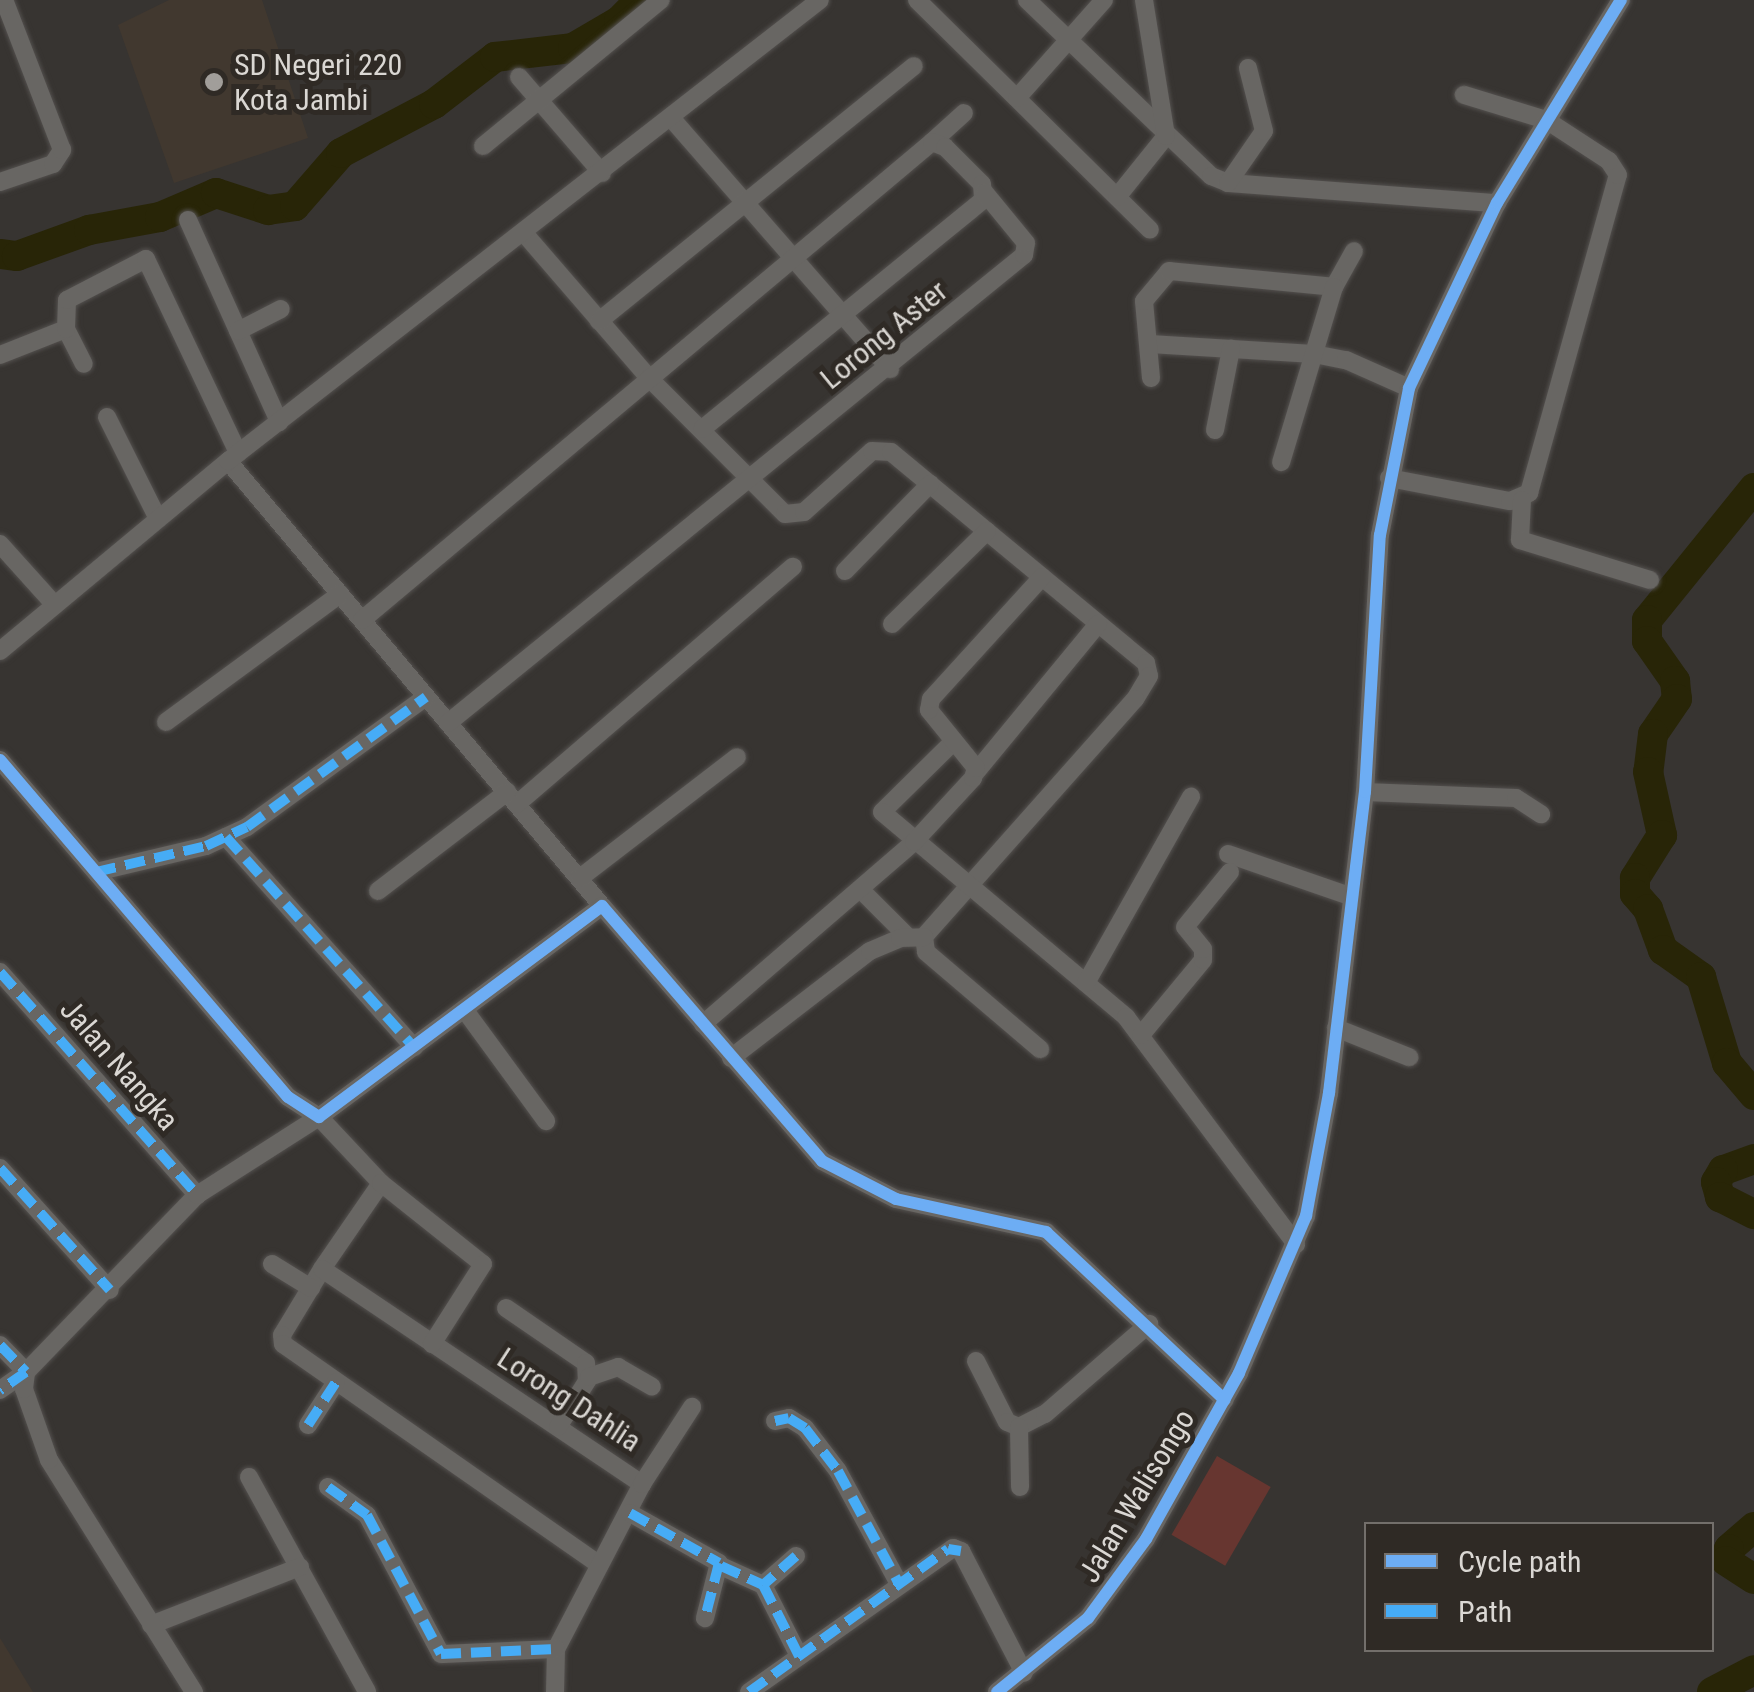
<!DOCTYPE html>
<html>
<head>
<meta charset="utf-8">
<style>
  body { margin:0 }
  #map { position:relative; width:1754px; height:1692px; overflow:hidden; background:#373431; font-family:"Roboto Condensed",sans-serif }
  div>[style] { position:absolute }
  [style*='--x'] { left:calc(var(--x)*1px); top:calc(var(--y)*1px); width:calc(var(--w)*1px); rotate:calc(var(--a)*1deg) }
  .built>* { inset:0; background:#41382f }
  .green>* { inset:0; background:#673630; transform-origin:0 0 }
  .river>* { height:30px; margin:-15px; padding:0 15px; transform-origin:15px; border-radius:15px; background:#282507 }
  .roads { filter:drop-shadow(0 0 2px #53504e) drop-shadow(0 0 2px #53504e) }
  .minor>* { height:18px; margin:-9px; padding:0 9px; transform-origin:9px; border-radius:9px; background:#686663 }
  .quiet>* { height:10px; margin-top:-5px; transform-origin:0; background:repeating-linear-gradient(90deg,#46acf6 0 20px,transparent 0 30px) }
  .cycleway>* { height:12px; margin:-6px; padding:0 6px; transform-origin:6px; border-radius:6px; background:#6dadf4 }
  .dots>* { width:28px; height:28px; translate:-50% -50%; box-sizing:border-box; border:5px solid #2f2a25; border-radius:50% }
  span { translate:-50% -50%; white-space:nowrap; text-align:center; line-height:1.15; -webkit-text-stroke:10px #2f2a25; paint-order:stroke }
  .poi-label { font-size:30px; color:#dad7d3 }
  .left { translate:0 -50%; text-align:left }
  .street-label { font-size:30px; color:#dad7d3 }
  .legend { position:absolute; left:1364px; top:1522px; width:350px; height:130px; box-sizing:border-box; background:#2f2a25; border:2px solid #736f6b; margin:0; padding:12px 18px; list-style:none; font-size:30px; color:#dad7d3 }
  .legend li { display:flex; align-items:center; gap:20px; height:50px }
  .legend b { width:50px; border:2px solid #736f6b }
</style>
</head>
<body>
<div id="map">
  <div class="built">
    <div style="clip-path:polygon(169px 0,262px 0,308px 138px,174px 183px,118px 25px)"></div>
    <div style="clip-path:polygon(0 1638px,33px 1692px,0 1692px)"></div>
  </div>
  <div class="green">
    <div style="left:1217px;top:1456px;width:62px;height:91px;rotate:30deg"></div>
  </div>
  <div class="river">
    <div style="--x:0;--y:254;--w:17;--a:7"></div>
    <div style="--x:17;--y:256;--w:77;--a:-19.9"></div>
    <div style="--x:89;--y:230;--w:72;--a:-10.4"></div>
    <div style="--x:160;--y:217;--w:61;--a:-23.2"></div>
    <div style="--x:216;--y:193;--w:55;--a:18.1"></div>
    <div style="--x:268;--y:210;--w:27;--a:-8"></div>
    <div style="--x:295;--y:206;--w:70;--a:-49"></div>
    <div style="--x:341;--y:153;--w:105;--a:-27.8"></div>
    <div style="--x:434;--y:104;--w:77;--a:-37.6"></div>
    <div style="--x:495;--y:57;--w:79;--a:-6.6"></div>
    <div style="--x:573;--y:48;--w:53;--a:-30.4"></div>
    <div style="--x:619;--y:21;--w:30;--a:-45"></div>
    <div style="--x:1754;--y:488;--w:170;--a:129"></div>
    <div style="--x:1647;--y:620;--w:21;--a:90"></div>
    <div style="--x:1647;--y:641;--w:49;--a:55"></div>
    <div style="--x:1675;--y:681;--w:18;--a:84"></div>
    <div style="--x:1677;--y:699;--w:42;--a:124.4"></div>
    <div style="--x:1653;--y:734;--w:38;--a:97"></div>
    <div style="--x:1648;--y:772;--w:65;--a:77.5"></div>
    <div style="--x:1662;--y:835;--w:51;--a:122.1"></div>
    <div style="--x:1635;--y:878;--w:16;--a:90"></div>
    <div style="--x:1635;--y:894;--w:20;--a:49"></div>
    <div style="--x:1648;--y:909;--w:44;--a:69.9"></div>
    <div style="--x:1663;--y:950;--w:47;--a:35.4"></div>
    <div style="--x:1701;--y:977;--w:90;--a:73.2"></div>
    <div style="--x:1727;--y:1063;--w:42;--a:49.8"></div>
    <div style="--x:1754;--y:1159;--w:33;--a:160"></div>
    <div style="--x:1723;--y:1170;--w:14;--a:120"></div>
    <div style="--x:1716;--y:1182;--w:16;--a:75"></div>
    <div style="--x:1720;--y:1197;--w:38;--a:27"></div>
    <div style="--x:1754;--y:1527;--w:33;--a:139"></div>
    <div style="--x:1729;--y:1549;--w:12;--a:104"></div>
    <div style="--x:1726;--y:1561;--w:33;--a:33"></div>
    <div style="--x:1712;--y:1692;--w:47;--a:-27.6"></div>
  </div>
  <div class="roads">
    <div class="minor">
      <div style="--x:917;--y:0;--w:327;--a:44.6"></div>
      <div style="--x:1027;--y:0;--w:255;--a:43.7"></div>
      <div style="--x:1211;--y:176;--w:18;--a:22"></div>
      <div style="--x:1228;--y:183;--w:270;--a:4.3"></div>
      <div style="--x:519;--y:77;--w:127;--a:49.2"></div>
      <div style="--x:1017;--y:98;--w:131;--a:-48.4"></div>
      <div style="--x:672;--y:119;--w:332;--a:48.9"></div>
      <div style="--x:932;--y:142;--w:43;--a:-42.2"></div>
      <div style="--x:483;--y:146;--w:230;--a:-39.4"></div>
      <div style="--x:0;--y:182;--w:56;--a:-18.8"></div>
      <div style="--x:53;--y:164;--w:17;--a:-57"></div>
      <div style="--x:62;--y:150;--w:161;--a:-111.1"></div>
      <div style="--x:1228;--y:183;--w:63;--a:-55.3"></div>
      <div style="--x:1264;--y:131;--w:65;--a:-104.3"></div>
      <div style="--x:1117;--y:197;--w:78;--a:-51.2"></div>
      <div style="--x:1166;--y:136;--w:138;--a:-99.2"></div>
      <div style="--x:188;--y:220;--w:222;--a:65.7"></div>
      <div style="--x:523;--y:232;--w:193;--a:49.2"></div>
      <div style="--x:649;--y:378;--w:192;--a:45"></div>
      <div style="--x:785;--y:514;--w:19;--a:-6"></div>
      <div style="--x:804;--y:512;--w:91;--a:-41.9"></div>
      <div style="--x:872;--y:451;--w:19;--a:3"></div>
      <div style="--x:891;--y:452;--w:331;--a:39.6"></div>
      <div style="--x:1146;--y:663;--w:13;--a:77"></div>
      <div style="--x:1149;--y:676;--w:27;--a:121"></div>
      <div style="--x:1135;--y:699;--w:318;--a:131.6"></div>
      <div style="--x:924;--y:937;--w:15;--a:82"></div>
      <div style="--x:926;--y:952;--w:150;--a:40.4"></div>
      <div style="--x:1334;--y:287;--w:41;--a:-60.9"></div>
      <div style="--x:599;--y:321;--w:405;--a:-39"></div>
      <div style="--x:66;--y:329;--w:39;--a:63"></div>
      <div style="--x:238;--y:331;--w:48;--a:-27.1"></div>
      <div style="--x:1150;--y:344;--w:164;--a:3.5"></div>
      <div style="--x:1314;--y:354;--w:33;--a:11"></div>
      <div style="--x:1346;--y:360;--w:69;--a:24"></div>
      <div style="--x:0;--y:355;--w:71;--a:-21.5"></div>
      <div style="--x:66;--y:329;--w:29;--a:-88"></div>
      <div style="--x:67;--y:300;--w:89;--a:-27.4"></div>
      <div style="--x:146;--y:259;--w:215;--a:64.6"></div>
      <div style="--x:1151;--y:378;--w:77;--a:-95.2"></div>
      <div style="--x:1144;--y:301;--w:39;--a:-50"></div>
      <div style="--x:1169;--y:271;--w:166;--a:5.5"></div>
      <div style="--x:1334;--y:287;--w:183;--a:106.8"></div>
      <div style="--x:107;--y:417;--w:114;--a:63.4"></div>
      <div style="--x:1215;--y:430;--w:83;--a:-78.8"></div>
      <div style="--x:228;--y:461;--w:581;--a:49.95"></div>
      <div style="--x:1389;--y:478;--w:123;--a:10.8"></div>
      <div style="--x:1510;--y:501;--w:21;--a:-23"></div>
      <div style="--x:1529;--y:493;--w:330;--a:-74.4"></div>
      <div style="--x:1618;--y:175;--w:17;--a:-123"></div>
      <div style="--x:1609;--y:161;--w:75;--a:-146.9"></div>
      <div style="--x:1546;--y:120;--w:86;--a:-163"></div>
      <div style="--x:1522;--y:500;--w:40;--a:92.9"></div>
      <div style="--x:1520;--y:540;--w:136;--a:17.1"></div>
      <div style="--x:0;--y:544;--w:82;--a:48"></div>
      <div style="--x:845;--y:571;--w:122;--a:-45.7"></div>
      <div style="--x:362;--y:620;--w:744;--a:-39.98"></div>
      <div style="--x:932;--y:142;--w:14;--a:21"></div>
      <div style="--x:945;--y:147;--w:52;--a:45"></div>
      <div style="--x:982;--y:184;--w:16;--a:86"></div>
      <div style="--x:983;--y:200;--w:362;--a:140.8"></div>
      <div style="--x:892;--y:624;--w:133;--a:-44.4"></div>
      <div style="--x:0;--y:651;--w:297;--a:-39.8"></div>
      <div style="--x:228;--y:461;--w:750;--a:-37.91"></div>
      <div style="--x:166;--y:722;--w:216;--a:-36.3"></div>
      <div style="--x:448;--y:723;--w:742;--a:-39.09"></div>
      <div style="--x:1024;--y:255;--w:12;--a:-81"></div>
      <div style="--x:1026;--y:243;--w:65;--a:-129.4"></div>
      <div style="--x:954;--y:741;--w:101;--a:135.4"></div>
      <div style="--x:882;--y:812;--w:319;--a:40"></div>
      <div style="--x:1126;--y:1017;--w:284;--a:53.2"></div>
      <div style="--x:0;--y:760;--w:443;--a:49.5"></div>
      <div style="--x:288;--y:1097;--w:37;--a:33"></div>
      <div style="--x:319;--y:1117;--w:353;--a:-36.7"></div>
      <div style="--x:602;--y:906;--w:337;--a:49.2"></div>
      <div style="--x:822;--y:1161;--w:83;--a:27.2"></div>
      <div style="--x:896;--y:1199;--w:154;--a:12.4"></div>
      <div style="--x:1046;--y:1232;--w:245;--a:43.2"></div>
      <div style="--x:976;--y:772;--w:192;--a:-50.5"></div>
      <div style="--x:1365;--y:792;--w:151;--a:2.3"></div>
      <div style="--x:1516;--y:798;--w:30;--a:33"></div>
      <div style="--x:517;--y:804;--w:364;--a:-40.7"></div>
      <div style="--x:226;--y:837;--w:282;--a:48.2"></div>
      <div style="--x:1228;--y:854;--w:131;--a:19.1"></div>
      <div style="--x:96;--y:872;--w:113;--a:-13.3"></div>
      <div style="--x:206;--y:846;--w:45;--a:-24.9"></div>
      <div style="--x:247;--y:827;--w:221;--a:-36"></div>
      <div style="--x:580;--y:878;--w:198;--a:-37.6"></div>
      <div style="--x:860;--y:889;--w:68;--a:45"></div>
      <div style="--x:378;--y:891;--w:163;--a:-37.5"></div>
      <div style="--x:0;--y:972;--w:298;--a:48.5"></div>
      <div style="--x:1086;--y:983;--w:214;--a:-60.6"></div>
      <div style="--x:464;--y:1009;--w:139;--a:53.8"></div>
      <div style="--x:703;--y:1024;--w:279;--a:-40.8"></div>
      <div style="--x:914;--y:842;--w:87;--a:-47.3"></div>
      <div style="--x:973;--y:778;--w:10;--a:-73"></div>
      <div style="--x:976;--y:768;--w:75;--a:-129"></div>
      <div style="--x:929;--y:710;--w:11;--a:-80"></div>
      <div style="--x:931;--y:699;--w:165;--a:-47.7"></div>
      <div style="--x:1336;--y:1028;--w:79;--a:21.7"></div>
      <div style="--x:1141;--y:1035;--w:97;--a:-50.4"></div>
      <div style="--x:1203;--y:960;--w:11;--a:-90"></div>
      <div style="--x:1203;--y:949;--w:28;--a:-129"></div>
      <div style="--x:1185;--y:927;--w:71;--a:-50.7"></div>
      <div style="--x:731;--y:1058;--w:175;--a:-37.6"></div>
      <div style="--x:870;--y:951;--w:33;--a:-23"></div>
      <div style="--x:900;--y:938;--w:24;--a:-2"></div>
      <div style="--x:0;--y:1168;--w:164;--a:48"></div>
      <div style="--x:381;--y:1183;--w:104;--a:124.5"></div>
      <div style="--x:322;--y:1269;--w:77;--a:121.2"></div>
      <div style="--x:282;--y:1335;--w:9;--a:84"></div>
      <div style="--x:283;--y:1344;--w:386;--a:34.9"></div>
      <div style="--x:272;--y:1264;--w:46;--a:31.6"></div>
      <div style="--x:322;--y:1269;--w:386;--a:33.9"></div>
      <div style="--x:642;--y:1484;--w:186;--a:117.5"></div>
      <div style="--x:556;--y:1649;--w:43;--a:91.3"></div>
      <div style="--x:506;--y:1308;--w:97;--a:34.5"></div>
      <div style="--x:586;--y:1363;--w:18;--a:87"></div>
      <div style="--x:587;--y:1381;--w:54;--a:122.2"></div>
      <div style="--x:0;--y:1345;--w:37;--a:46"></div>
      <div style="--x:976;--y:1361;--w:68;--a:63.1"></div>
      <div style="--x:1007;--y:1422;--w:13;--a:23"></div>
      <div style="--x:1019;--y:1427;--w:29;--a:-27"></div>
      <div style="--x:1045;--y:1414;--w:138;--a:-40.9"></div>
      <div style="--x:589;--y:1377;--w:31;--a:-19"></div>
      <div style="--x:618;--y:1367;--w:39;--a:30"></div>
      <div style="--x:0;--y:1390;--w:32;--a:-35"></div>
      <div style="--x:775;--y:1421;--w:14;--a:-12"></div>
      <div style="--x:789;--y:1418;--w:19;--a:32"></div>
      <div style="--x:805;--y:1428;--w:54;--a:52.5"></div>
      <div style="--x:838;--y:1471;--w:128;--a:61.6"></div>
      <div style="--x:308;--y:1425;--w:51;--a:-56.9"></div>
      <div style="--x:1019;--y:1427;--w:60;--a:89"></div>
      <div style="--x:249;--y:1477;--w:245;--a:61.2"></div>
      <div style="--x:642;--y:1484;--w:92;--a:-57"></div>
      <div style="--x:328;--y:1487;--w:48;--a:35.7"></div>
      <div style="--x:367;--y:1515;--w:157;--a:62"></div>
      <div style="--x:441;--y:1654;--w:115;--a:-2.5"></div>
      <div style="--x:630;--y:1513;--w:102;--a:29.3"></div>
      <div style="--x:719;--y:1563;--w:57;--a:104.3"></div>
      <div style="--x:796;--y:1556;--w:44;--a:138.7"></div>
      <div style="--x:763;--y:1585;--w:80;--a:63.1"></div>
      <div style="--x:721;--y:1566;--w:46;--a:24.3"></div>
      <div style="--x:151;--y:1625;--w:160;--a:-21.3"></div>
      <div style="--x:194;--y:1692;--w:274;--a:-122"></div>
      <div style="--x:49;--y:1460;--w:75;--a:-109.4"></div>
      <div style="--x:24;--y:1389;--w:17;--a:-83"></div>
      <div style="--x:26;--y:1372;--w:246;--a:-46"></div>
      <div style="--x:197;--y:1195;--w:145;--a:-32.6"></div>
      <div style="--x:319;--y:1117;--w:91;--a:46.8"></div>
      <div style="--x:381;--y:1183;--w:130;--a:38.5"></div>
      <div style="--x:483;--y:1264;--w:95;--a:122.5"></div>
      <div style="--x:749;--y:1692;--w:250;--a:-35.2"></div>
      <div style="--x:953;--y:1548;--w:9;--a:21"></div>
      <div style="--x:961;--y:1551;--w:137;--a:62.7"></div>
      <div style="--x:997;--y:1692;--w:117;--a:-39.1"></div>
      <div style="--x:1088;--y:1618;--w:98;--a:-53.7"></div>
      <div style="--x:1146;--y:1539;--w:190;--a:-60.7"></div>
      <div style="--x:1239;--y:1373;--w:171;--a:-66.9"></div>
      <div style="--x:1306;--y:1216;--w:125;--a:-79.4"></div>
      <div style="--x:1329;--y:1093;--w:303;--a:-83.2"></div>
      <div style="--x:1365;--y:792;--w:257;--a:-86.7"></div>
      <div style="--x:1380;--y:535;--w:150;--a:-78.8"></div>
      <div style="--x:1409;--y:388;--w:205;--a:-64.6"></div>
      <div style="--x:1497;--y:203;--w:238;--a:-58.6"></div>
    </div>
  </div>
  <div class="quiet">
    <div style="--x:226;--y:837;--w:282;--a:48.2"></div>
    <div style="--x:96;--y:872;--w:113;--a:-13.3"></div>
    <div style="--x:206;--y:846;--w:45;--a:-24.9"></div>
    <div style="--x:247;--y:827;--w:221;--a:-36"></div>
    <div style="--x:0;--y:972;--w:298;--a:48.5"></div>
    <div style="--x:0;--y:1168;--w:164;--a:48"></div>
    <div style="--x:0;--y:1345;--w:37;--a:46"></div>
    <div style="--x:26;--y:1372;--w:32;--a:145"></div>
    <div style="--x:775;--y:1421;--w:14;--a:-12"></div>
    <div style="--x:789;--y:1418;--w:19;--a:32"></div>
    <div style="--x:805;--y:1428;--w:54;--a:52.5"></div>
    <div style="--x:838;--y:1471;--w:128;--a:61.6"></div>
    <div style="--x:308;--y:1425;--w:51;--a:-56.9"></div>
    <div style="--x:328;--y:1487;--w:48;--a:35.7"></div>
    <div style="--x:367;--y:1515;--w:157;--a:62"></div>
    <div style="--x:441;--y:1654;--w:115;--a:-2.5"></div>
    <div style="--x:630;--y:1513;--w:102;--a:29.3"></div>
    <div style="--x:719;--y:1563;--w:57;--a:104.3"></div>
    <div style="--x:796;--y:1556;--w:44;--a:138.7"></div>
    <div style="--x:763;--y:1585;--w:80;--a:63.1"></div>
    <div style="--x:721;--y:1566;--w:46;--a:24.3"></div>
    <div style="--x:749;--y:1692;--w:245;--a:-35.7"></div>
    <div style="--x:948;--y:1549;--w:13;--a:9"></div>
  </div>
  <div class="cycleway">
    <div style="--x:0;--y:760;--w:443;--a:49.5"></div>
    <div style="--x:288;--y:1097;--w:37;--a:33"></div>
    <div style="--x:319;--y:1117;--w:353;--a:-36.7"></div>
    <div style="--x:602;--y:906;--w:337;--a:49.2"></div>
    <div style="--x:822;--y:1161;--w:83;--a:27.2"></div>
    <div style="--x:896;--y:1199;--w:154;--a:12.4"></div>
    <div style="--x:1046;--y:1232;--w:245;--a:43.2"></div>
    <div style="--x:997;--y:1692;--w:117;--a:-39.1"></div>
    <div style="--x:1088;--y:1618;--w:98;--a:-53.7"></div>
    <div style="--x:1146;--y:1539;--w:190;--a:-60.7"></div>
    <div style="--x:1239;--y:1373;--w:171;--a:-66.9"></div>
    <div style="--x:1306;--y:1216;--w:125;--a:-79.4"></div>
    <div style="--x:1329;--y:1093;--w:303;--a:-83.2"></div>
    <div style="--x:1365;--y:792;--w:257;--a:-86.7"></div>
    <div style="--x:1380;--y:535;--w:150;--a:-78.8"></div>
    <div style="--x:1409;--y:388;--w:205;--a:-64.6"></div>
    <div style="--x:1497;--y:203;--w:238;--a:-58.6"></div>
  </div>
  <div class="dots">
    <div style="left:214px;top:82px;background:#a19e9a"></div>
  </div>
  <div class="poi-label">
    <span class="left" style="left:234px;top:82px">SD Negeri 220<br>Kota Jambi</span>
  </div>
  <div class="street-label">
    <span style="left:884px;top:335px;rotate:-39deg">Lorong Aster</span>
    <span style="left:119px;top:1065px;rotate:49deg">Jalan Nangka</span>
    <span style="left:569px;top:1400px;rotate:33deg">Lorong Dahlia</span>
    <span style="left:1137px;top:1496px;rotate:-59deg">Jalan Walisongo</span>
  </div>
  <ul class="legend">
  <li><b style="height:12px;background:#6dadf4"></b>Cycle path</li>
  <li><b style="height:12px;background:#46acf6"></b>Path</li>
  </ul>
</div>
</body>
</html>
